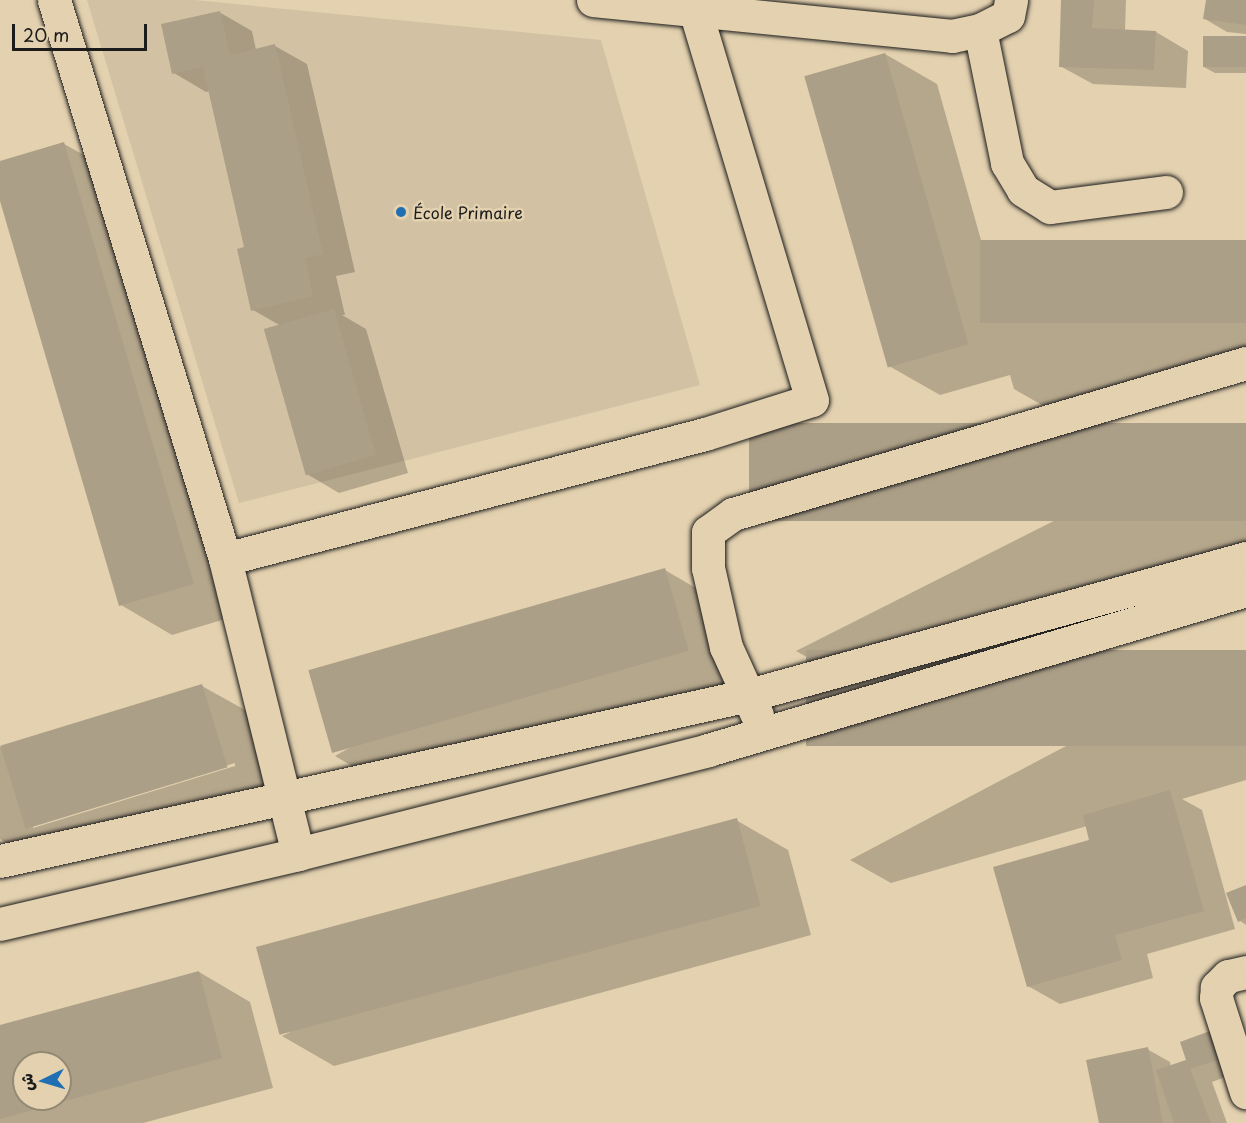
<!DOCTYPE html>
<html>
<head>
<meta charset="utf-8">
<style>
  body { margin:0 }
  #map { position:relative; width:1246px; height:1123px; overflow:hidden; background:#e3d1af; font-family:"Playpen Sans","Playpen Sans Arabic",sans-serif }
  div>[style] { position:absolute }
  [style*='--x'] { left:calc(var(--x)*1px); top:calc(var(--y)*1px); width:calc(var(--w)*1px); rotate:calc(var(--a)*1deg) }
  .built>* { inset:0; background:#d2c2a3 }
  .shadow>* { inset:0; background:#0003 }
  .building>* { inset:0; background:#ac9f87; transform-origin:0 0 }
  .roads { filter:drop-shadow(0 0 2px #1c1c1c) drop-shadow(0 0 2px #1c1c1c) }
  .street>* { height:33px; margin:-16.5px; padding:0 16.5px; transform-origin:16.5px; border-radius:16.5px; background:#e3d1af }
  .dots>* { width:16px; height:16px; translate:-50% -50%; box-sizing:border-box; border:3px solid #e3d1af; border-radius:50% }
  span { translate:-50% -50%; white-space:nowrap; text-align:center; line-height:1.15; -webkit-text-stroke:5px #e3d1af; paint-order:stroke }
  .poi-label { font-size:16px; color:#1c1c1c }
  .left { translate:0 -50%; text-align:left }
  .north { position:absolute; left:12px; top:1051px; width:60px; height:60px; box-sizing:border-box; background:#e3d1af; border:2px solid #938974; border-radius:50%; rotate:265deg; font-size:16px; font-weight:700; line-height:24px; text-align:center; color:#1c1c1c }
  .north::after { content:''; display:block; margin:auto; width:21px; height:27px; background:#1f6fb2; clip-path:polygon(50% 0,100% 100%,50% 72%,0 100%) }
  .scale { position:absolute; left:12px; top:24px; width:135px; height:27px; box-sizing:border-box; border:3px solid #1c1c1c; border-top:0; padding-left:8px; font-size:18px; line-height:21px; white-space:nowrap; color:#1c1c1c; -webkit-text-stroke:4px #e3d1af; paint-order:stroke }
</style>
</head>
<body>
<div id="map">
  <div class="built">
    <div style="clip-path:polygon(87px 0,194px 0,601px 40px,700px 385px,239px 503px)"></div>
  </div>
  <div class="shadow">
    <div style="clip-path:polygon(1063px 0,1168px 0,1126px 0,1125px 31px,1156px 32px,1188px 51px,1186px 88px,1093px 84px,1060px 66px)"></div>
    <div style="clip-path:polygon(1207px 0,1246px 0,1246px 34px,1227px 32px,1205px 19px)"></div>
    <div style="clip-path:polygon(219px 12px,252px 31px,256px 50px,275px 46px,307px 64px,355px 272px,336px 276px,345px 315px,342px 315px,366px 329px,408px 473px,339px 493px,307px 474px,281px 326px,253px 310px,246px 248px,210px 91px,206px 92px,174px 73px)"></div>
    <div style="clip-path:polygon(1246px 38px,1246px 73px,1215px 73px,1204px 67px)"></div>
    <div style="clip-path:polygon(885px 54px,937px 84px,1001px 311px,1246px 241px,1246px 367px,1065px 418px,1014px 389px,1010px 375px,940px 395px,889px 366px)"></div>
    <div style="clip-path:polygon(64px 144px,116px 173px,245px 613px,172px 635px,121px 605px,0 195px,0 163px)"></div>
    <div style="clip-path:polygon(1246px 424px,1246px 565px,848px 680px,796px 651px)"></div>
    <div style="clip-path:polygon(665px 570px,716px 600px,740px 680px,386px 786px,335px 756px)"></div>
    <div style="clip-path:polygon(1246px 651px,1246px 780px,1182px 799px,1202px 810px,1235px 929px,1147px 954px,1153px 978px,1060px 1004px,1028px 986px,1091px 841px,1087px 826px,891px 883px,850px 860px)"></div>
    <div style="clip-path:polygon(evenodd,202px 686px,254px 715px,278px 796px,47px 866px,0 839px,0 747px,202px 686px,235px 763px,235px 766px,33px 828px,33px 825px,235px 763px)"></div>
    <div style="clip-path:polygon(736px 820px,788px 850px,811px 935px,334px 1066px,282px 1036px)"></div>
    <div style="clip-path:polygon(1246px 886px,1246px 925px,1239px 920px)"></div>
    <div style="clip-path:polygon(evenodd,199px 972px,250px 1002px,273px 1088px,143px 1123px,0 1123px,0 1026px,199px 972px,24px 1063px,60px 1063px,60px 1099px,24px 1099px,24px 1063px)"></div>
    <div style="clip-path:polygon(1209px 1033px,1241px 1071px,1212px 1082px,1227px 1123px,1101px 1123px,1147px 1049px,1170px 1062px,1171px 1067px,1188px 1061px)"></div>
  </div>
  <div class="building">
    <div style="clip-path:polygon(1061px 0,1094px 0,1092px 28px,1156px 31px,1154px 70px,1059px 67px)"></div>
    <div style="clip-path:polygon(1206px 0,1246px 0,1246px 25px,1203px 19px)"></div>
    <div style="clip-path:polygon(220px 11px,230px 55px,275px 44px,323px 254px,305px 258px,313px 296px,251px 311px,237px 249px,244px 247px,203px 67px,172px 74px,161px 24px)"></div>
    <div style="left:1203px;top:36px;width:43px;height:31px"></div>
    <div style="left:885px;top:53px;width:303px;height:84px;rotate:74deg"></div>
    <div style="clip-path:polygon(64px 142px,194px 584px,119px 606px,0 201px,0 161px)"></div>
    <div style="left:1246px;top:240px;width:83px;height:266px;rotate:90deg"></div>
    <div style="left:334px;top:309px;width:152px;height:73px;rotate:74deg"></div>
    <div style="left:1246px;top:423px;width:98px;height:497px;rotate:90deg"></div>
    <div style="left:665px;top:568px;width:86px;height:371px;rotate:74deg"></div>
    <div style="left:1246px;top:650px;width:96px;height:440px;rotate:90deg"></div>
    <div style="left:202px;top:684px;width:87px;height:211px;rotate:73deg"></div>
    <div style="clip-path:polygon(1170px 790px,1204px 911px,1115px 935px,1122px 960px,1027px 987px,993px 867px,1089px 840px,1083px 815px)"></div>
    <div style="left:737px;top:818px;width:91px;height:498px;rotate:75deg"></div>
    <div style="clip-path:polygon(1246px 885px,1246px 918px,1238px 922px,1226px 893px)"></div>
    <div style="clip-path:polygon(evenodd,199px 971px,222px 1058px,0 1119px,0 1025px,199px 971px,24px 1063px,60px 1063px,60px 1099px,24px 1099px,24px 1063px)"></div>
    <div style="clip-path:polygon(1210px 1031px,1220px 1059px,1190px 1069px,1211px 1123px,1174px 1123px,1156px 1070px,1186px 1060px,1180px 1042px)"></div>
    <div style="clip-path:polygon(1148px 1047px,1163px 1123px,1099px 1123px,1086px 1060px)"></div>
  </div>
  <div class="roads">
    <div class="street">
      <div style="--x:54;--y:0;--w:585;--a:72.99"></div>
      <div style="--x:225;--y:559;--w:304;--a:76.1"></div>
      <div style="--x:593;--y:0;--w:361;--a:5.7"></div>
      <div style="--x:952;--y:36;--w:29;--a:-12"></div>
      <div style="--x:980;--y:30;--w:31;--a:-27"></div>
      <div style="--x:1008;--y:16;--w:16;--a:-79"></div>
      <div style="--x:980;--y:30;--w:136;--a:78.5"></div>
      <div style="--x:1007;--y:163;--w:31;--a:59"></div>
      <div style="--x:1023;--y:190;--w:32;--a:32"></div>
      <div style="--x:1050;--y:207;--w:117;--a:-7.4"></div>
      <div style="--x:225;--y:559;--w:496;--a:-14.6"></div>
      <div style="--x:705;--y:434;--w:112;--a:-17.6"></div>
      <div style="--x:812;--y:400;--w:406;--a:-106.7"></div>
      <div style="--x:757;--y:715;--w:75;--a:-114.5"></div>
      <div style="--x:726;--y:647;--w:81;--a:-102.8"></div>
      <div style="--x:708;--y:568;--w:36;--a:-90"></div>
      <div style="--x:708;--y:532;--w:31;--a:-36"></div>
      <div style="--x:733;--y:514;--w:535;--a:-16.4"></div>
      <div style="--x:0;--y:861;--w:767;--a:-12.5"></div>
      <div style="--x:749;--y:695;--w:516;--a:-15.41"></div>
      <div style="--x:0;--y:924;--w:306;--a:-13.2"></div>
      <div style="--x:298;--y:854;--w:423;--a:-14.2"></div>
      <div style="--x:708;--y:750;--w:561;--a:-16.56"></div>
      <div style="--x:1246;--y:972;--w:18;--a:167"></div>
      <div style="--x:1228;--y:976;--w:16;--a:135"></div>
      <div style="--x:1217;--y:987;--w:11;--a:95"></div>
      <div style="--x:1216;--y:998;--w:99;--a:72.3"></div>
    </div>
  </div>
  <div class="dots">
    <div style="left:401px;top:212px;background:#1f6fb2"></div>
  </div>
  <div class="poi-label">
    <span class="left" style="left:413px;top:212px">École Primaire</span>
  </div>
  <div class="north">ش</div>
  <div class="scale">20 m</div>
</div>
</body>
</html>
